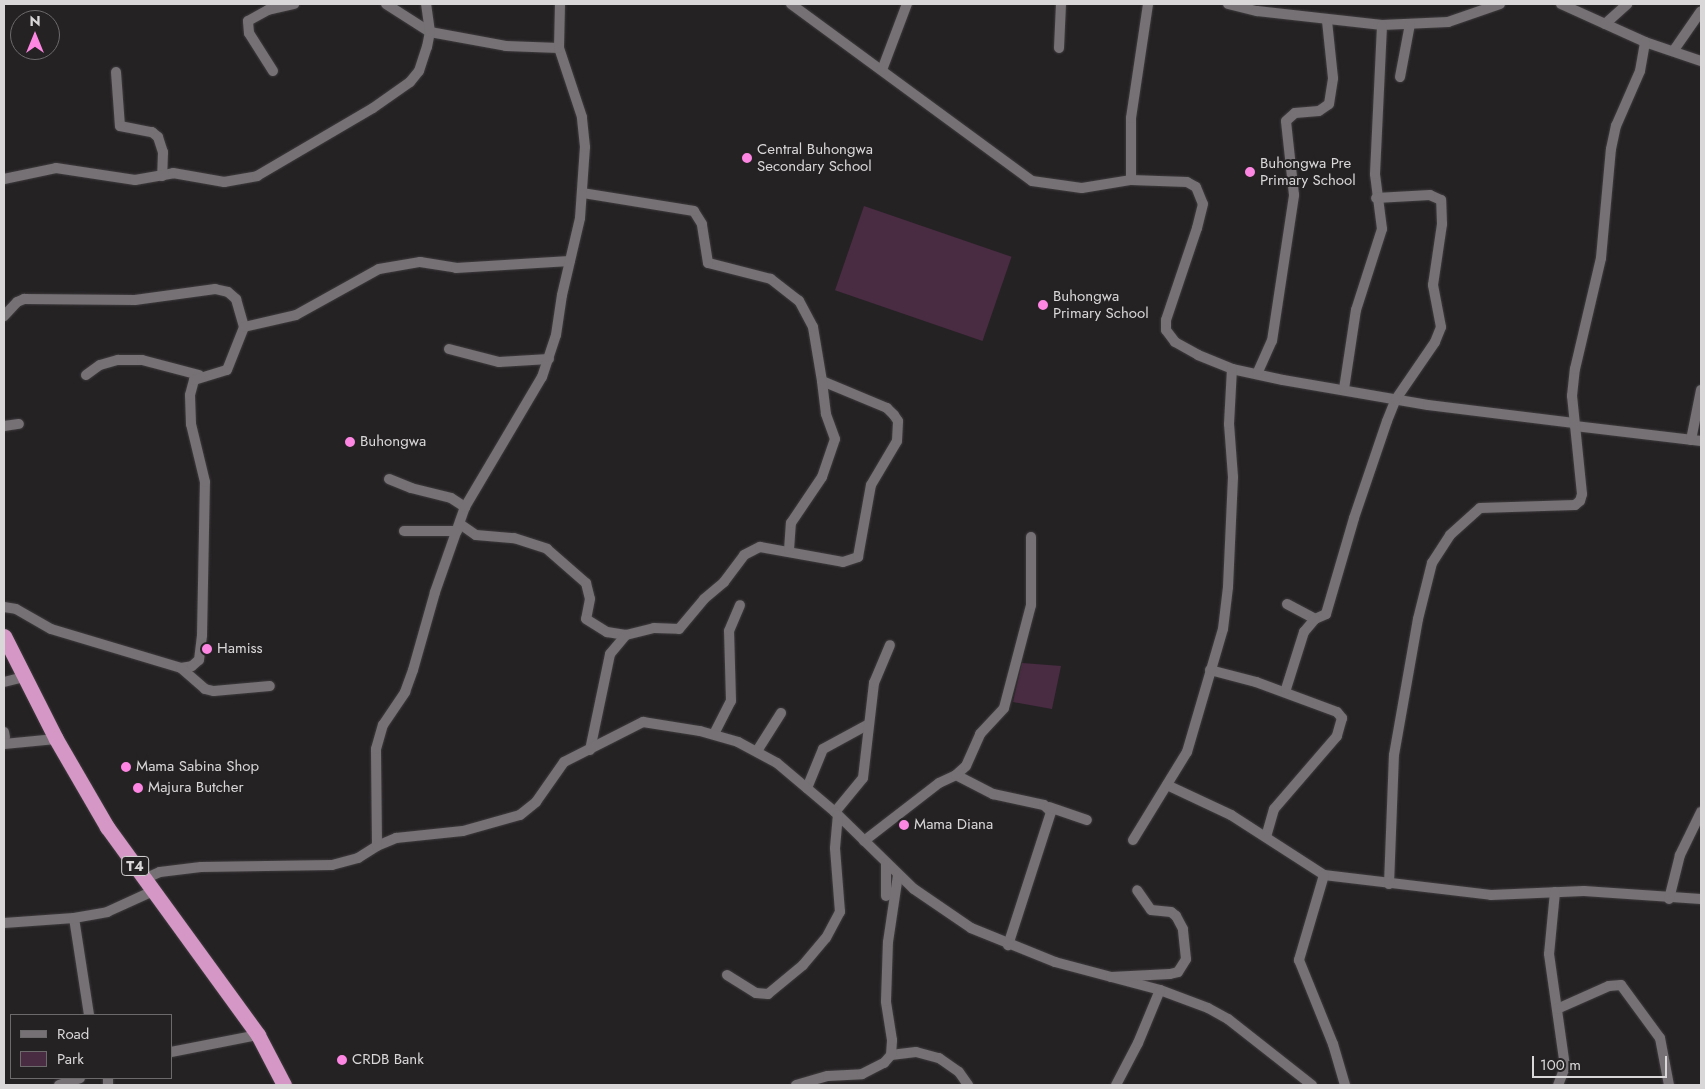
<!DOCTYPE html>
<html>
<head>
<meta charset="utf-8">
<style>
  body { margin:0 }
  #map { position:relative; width:1705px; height:1089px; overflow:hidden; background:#252224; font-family:Jost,sans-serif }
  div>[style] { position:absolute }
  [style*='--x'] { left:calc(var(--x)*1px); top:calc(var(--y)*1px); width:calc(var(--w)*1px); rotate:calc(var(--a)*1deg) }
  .green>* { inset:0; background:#492b42; transform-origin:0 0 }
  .roads { filter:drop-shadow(0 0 1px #3f3c3e) drop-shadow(0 0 1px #3f3c3e) }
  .street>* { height:10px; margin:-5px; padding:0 5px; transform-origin:5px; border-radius:5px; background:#757174 }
  .highway>* { height:15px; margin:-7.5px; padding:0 7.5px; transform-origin:7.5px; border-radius:7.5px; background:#d597c5 }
  .dots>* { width:14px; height:14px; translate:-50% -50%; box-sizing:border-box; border:2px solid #252224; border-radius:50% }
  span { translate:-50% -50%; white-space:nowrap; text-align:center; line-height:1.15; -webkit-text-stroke:4px #252224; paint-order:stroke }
  .shield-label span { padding:1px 4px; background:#252224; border:1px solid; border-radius:4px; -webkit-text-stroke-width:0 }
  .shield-label { font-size:14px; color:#d9d7d8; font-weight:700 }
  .poi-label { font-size:15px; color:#d9d7d8 }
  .left { translate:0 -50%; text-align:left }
  .frame { position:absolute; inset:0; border:5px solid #d9d7d8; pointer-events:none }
  .legend { position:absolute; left:10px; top:1014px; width:162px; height:65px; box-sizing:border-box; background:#252224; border:1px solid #6d6a6c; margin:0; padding:6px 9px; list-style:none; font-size:15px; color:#d9d7d8 }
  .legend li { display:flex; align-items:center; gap:10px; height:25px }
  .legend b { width:25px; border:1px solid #6d6a6c }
  .north { position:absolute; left:10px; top:10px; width:50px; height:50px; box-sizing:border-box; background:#252224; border:1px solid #6d6a6c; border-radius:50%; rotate:0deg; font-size:14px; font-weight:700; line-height:20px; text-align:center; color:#d9d7d8 }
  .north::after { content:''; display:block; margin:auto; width:18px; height:22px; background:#fd86e3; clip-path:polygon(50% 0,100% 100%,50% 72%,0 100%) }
  .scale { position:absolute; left:1532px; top:1056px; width:135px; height:22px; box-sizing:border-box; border:2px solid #d9d7d8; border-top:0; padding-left:6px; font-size:15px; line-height:18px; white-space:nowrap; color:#d9d7d8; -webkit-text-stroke:4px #252224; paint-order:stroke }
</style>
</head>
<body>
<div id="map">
  <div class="green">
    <div style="left:864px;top:206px;width:156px;height:89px;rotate:19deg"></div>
    <div style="clip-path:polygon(1022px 663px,1061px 666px,1052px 709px,1013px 702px)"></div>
  </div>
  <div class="roads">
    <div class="street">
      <div style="--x:386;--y:4;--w:52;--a:32.5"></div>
      <div style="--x:430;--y:32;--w:77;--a:10.4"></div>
      <div style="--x:506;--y:46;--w:53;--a:2.2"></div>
      <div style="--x:791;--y:4;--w:299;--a:36.3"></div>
      <div style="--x:1032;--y:181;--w:50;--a:8"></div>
      <div style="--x:1082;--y:188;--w:50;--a:-9.3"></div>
      <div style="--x:1131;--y:180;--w:56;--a:2"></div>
      <div style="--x:1187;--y:182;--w:10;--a:29"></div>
      <div style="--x:1196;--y:187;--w:18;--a:68"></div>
      <div style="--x:1203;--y:204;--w:25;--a:104"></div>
      <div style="--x:1197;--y:228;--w:97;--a:108.6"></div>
      <div style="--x:1166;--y:320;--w:10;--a:90"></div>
      <div style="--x:1166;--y:330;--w:15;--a:53"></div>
      <div style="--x:1175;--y:342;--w:26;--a:29"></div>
      <div style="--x:1198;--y:355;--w:37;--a:22"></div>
      <div style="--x:1232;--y:369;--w:52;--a:12.2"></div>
      <div style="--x:1283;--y:380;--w:147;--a:9.8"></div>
      <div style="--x:1428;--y:405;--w:147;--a:7"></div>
      <div style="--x:1228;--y:4;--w:30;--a:14"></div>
      <div style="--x:1257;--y:11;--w:126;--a:6.4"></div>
      <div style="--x:1382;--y:25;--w:66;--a:-2.6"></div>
      <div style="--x:1448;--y:22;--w:55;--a:-19.1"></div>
      <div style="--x:1561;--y:4;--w:92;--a:24.3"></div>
      <div style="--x:1645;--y:42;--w:59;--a:18.7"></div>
      <div style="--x:1605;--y:24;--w:30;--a:-42"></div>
      <div style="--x:1059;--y:48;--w:44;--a:-87.4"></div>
      <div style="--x:1674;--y:50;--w:47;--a:-55.3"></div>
      <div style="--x:882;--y:70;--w:71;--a:-69.3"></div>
      <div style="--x:273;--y:71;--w:45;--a:-122.3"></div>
      <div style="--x:249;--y:33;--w:12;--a:-95"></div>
      <div style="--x:248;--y:21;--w:23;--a:-29"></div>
      <div style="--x:268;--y:10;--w:27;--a:-13"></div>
      <div style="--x:116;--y:72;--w:54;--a:85.8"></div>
      <div style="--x:120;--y:126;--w:33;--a:11"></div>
      <div style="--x:152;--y:132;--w:8;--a:40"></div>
      <div style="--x:158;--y:137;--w:16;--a:72"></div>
      <div style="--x:163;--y:152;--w:24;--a:92"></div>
      <div style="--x:1400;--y:77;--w:54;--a:-79.3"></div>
      <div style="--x:4;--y:179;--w:53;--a:-11.9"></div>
      <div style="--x:56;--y:168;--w:80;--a:8.6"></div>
      <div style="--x:135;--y:180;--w:39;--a:-10"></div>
      <div style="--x:173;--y:173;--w:52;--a:10"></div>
      <div style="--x:224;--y:182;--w:34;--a:-10"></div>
      <div style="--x:257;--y:176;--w:134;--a:-30.4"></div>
      <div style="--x:373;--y:108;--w:45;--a:-35.1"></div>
      <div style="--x:410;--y:82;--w:14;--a:-51"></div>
      <div style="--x:419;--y:71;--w:25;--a:-72"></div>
      <div style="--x:427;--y:47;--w:15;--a:-79"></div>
      <div style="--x:430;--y:32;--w:28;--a:-98"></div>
      <div style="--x:1131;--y:180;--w:62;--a:-90"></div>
      <div style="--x:1131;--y:118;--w:115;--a:-81.5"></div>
      <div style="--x:4;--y:316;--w:19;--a:-47"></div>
      <div style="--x:17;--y:302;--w:8;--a:-23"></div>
      <div style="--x:24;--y:299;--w:111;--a:0.5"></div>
      <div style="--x:135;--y:300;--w:81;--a:-7.8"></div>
      <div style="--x:215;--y:289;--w:13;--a:13"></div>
      <div style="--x:228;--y:292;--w:11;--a:41"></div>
      <div style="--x:236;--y:299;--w:29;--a:74"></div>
      <div style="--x:449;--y:349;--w:52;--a:14.6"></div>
      <div style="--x:499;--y:362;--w:50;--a:-3.4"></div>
      <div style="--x:1257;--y:374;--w:36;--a:-66"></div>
      <div style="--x:1272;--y:341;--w:148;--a:-81.4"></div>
      <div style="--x:1294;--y:195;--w:74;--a:-96.2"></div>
      <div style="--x:1286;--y:121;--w:12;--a:-42"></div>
      <div style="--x:1295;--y:113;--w:24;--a:-5"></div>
      <div style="--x:1319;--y:111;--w:12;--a:-35"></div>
      <div style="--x:1329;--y:104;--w:26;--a:-81"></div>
      <div style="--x:1333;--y:78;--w:57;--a:-96"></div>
      <div style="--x:86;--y:375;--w:17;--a:-36"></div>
      <div style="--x:100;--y:365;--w:19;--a:-16"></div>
      <div style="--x:118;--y:360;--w:24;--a:0"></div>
      <div style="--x:142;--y:360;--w:59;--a:14.7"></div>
      <div style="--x:1344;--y:389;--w:80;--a:-81.4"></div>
      <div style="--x:1356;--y:310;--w:85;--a:-72.2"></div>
      <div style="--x:1382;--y:229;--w:55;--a:-97.3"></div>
      <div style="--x:1375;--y:174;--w:149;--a:-87.3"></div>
      <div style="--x:4;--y:426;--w:15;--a:-8"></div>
      <div style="--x:1575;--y:426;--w:127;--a:6.8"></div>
      <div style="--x:1691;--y:440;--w:51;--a:-78.7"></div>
      <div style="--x:389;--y:479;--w:24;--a:22"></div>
      <div style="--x:411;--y:488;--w:41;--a:14"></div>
      <div style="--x:451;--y:498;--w:17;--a:33"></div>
      <div style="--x:460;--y:524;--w:19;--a:35"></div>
      <div style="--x:476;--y:535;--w:38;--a:5"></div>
      <div style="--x:514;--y:538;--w:35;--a:18"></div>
      <div style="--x:547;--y:549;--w:52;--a:41.1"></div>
      <div style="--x:586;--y:583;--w:16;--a:76"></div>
      <div style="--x:590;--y:599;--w:20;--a:101"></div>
      <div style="--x:586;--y:619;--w:25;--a:32"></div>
      <div style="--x:607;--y:632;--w:19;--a:9"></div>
      <div style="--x:626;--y:635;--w:29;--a:-14"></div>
      <div style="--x:654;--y:628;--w:25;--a:2"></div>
      <div style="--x:679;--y:629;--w:39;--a:-50"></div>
      <div style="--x:704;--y:599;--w:26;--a:-40"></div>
      <div style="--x:724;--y:582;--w:34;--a:-53"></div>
      <div style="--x:744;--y:555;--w:18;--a:-27"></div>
      <div style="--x:760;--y:547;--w:84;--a:10.2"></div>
      <div style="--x:843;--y:562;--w:16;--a:-18"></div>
      <div style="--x:858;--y:557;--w:73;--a:-79.8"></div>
      <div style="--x:871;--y:485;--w:51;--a:-59.4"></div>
      <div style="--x:897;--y:441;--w:20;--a:-87"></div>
      <div style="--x:898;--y:421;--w:7;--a:-124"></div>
      <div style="--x:894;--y:415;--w:10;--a:-135"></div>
      <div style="--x:887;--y:408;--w:70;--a:-157.4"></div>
      <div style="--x:822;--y:381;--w:55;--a:-99.5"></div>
      <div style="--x:813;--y:327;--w:30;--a:-118"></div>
      <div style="--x:799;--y:301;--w:36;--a:-142"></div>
      <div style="--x:771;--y:279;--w:65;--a:-165.7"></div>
      <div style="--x:708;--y:263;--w:39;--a:-99"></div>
      <div style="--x:702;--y:224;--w:15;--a:-122"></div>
      <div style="--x:694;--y:211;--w:112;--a:-170.8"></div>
      <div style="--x:404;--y:531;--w:53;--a:0"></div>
      <div style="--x:789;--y:550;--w:27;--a:-86"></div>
      <div style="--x:791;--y:523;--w:55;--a:-56"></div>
      <div style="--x:822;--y:477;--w:40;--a:-71.1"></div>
      <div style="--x:835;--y:439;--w:27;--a:-110"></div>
      <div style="--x:826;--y:414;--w:33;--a:-97"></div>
      <div style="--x:1287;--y:604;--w:32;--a:28"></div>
      <div style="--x:1315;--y:619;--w:12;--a:-24"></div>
      <div style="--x:1326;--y:614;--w:100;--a:-73.7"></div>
      <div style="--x:1354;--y:518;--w:102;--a:-71.2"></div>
      <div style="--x:1387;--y:421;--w:24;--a:-68"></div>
      <div style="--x:1396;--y:399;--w:69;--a:-55.6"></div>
      <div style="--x:1435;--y:342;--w:16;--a:-68"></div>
      <div style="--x:1441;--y:327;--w:43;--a:-100.8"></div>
      <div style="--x:1433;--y:285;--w:62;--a:-81.6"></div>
      <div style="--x:1442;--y:224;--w:24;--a:-92"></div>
      <div style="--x:1441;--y:200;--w:12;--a:-156"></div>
      <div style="--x:1430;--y:195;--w:54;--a:176.8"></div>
      <div style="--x:4;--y:607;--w:12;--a:9"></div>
      <div style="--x:16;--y:609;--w:40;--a:29.7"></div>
      <div style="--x:51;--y:629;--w:136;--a:16.7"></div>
      <div style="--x:181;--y:668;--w:11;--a:-10"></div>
      <div style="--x:192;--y:666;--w:9;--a:-41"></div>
      <div style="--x:199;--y:660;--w:25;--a:-83"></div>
      <div style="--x:202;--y:635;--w:153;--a:-88.9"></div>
      <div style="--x:205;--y:482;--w:60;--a:-103.6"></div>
      <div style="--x:191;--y:424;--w:29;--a:-92"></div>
      <div style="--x:190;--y:395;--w:16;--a:-75"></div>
      <div style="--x:194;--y:380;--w:34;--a:-17"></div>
      <div style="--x:227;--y:370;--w:46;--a:-68.4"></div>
      <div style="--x:244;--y:327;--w:53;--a:-13"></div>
      <div style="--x:296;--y:315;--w:95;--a:-29"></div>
      <div style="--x:379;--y:269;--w:42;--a:-9.7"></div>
      <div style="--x:420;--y:262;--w:36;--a:9"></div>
      <div style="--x:456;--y:268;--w:114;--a:-3.5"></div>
      <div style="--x:181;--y:668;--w:32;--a:41"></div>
      <div style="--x:205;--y:689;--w:9;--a:13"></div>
      <div style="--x:214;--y:691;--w:56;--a:-5.1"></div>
      <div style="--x:1210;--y:670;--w:48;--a:14.6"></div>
      <div style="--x:1256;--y:682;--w:86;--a:20.3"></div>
      <div style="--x:1337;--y:712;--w:8;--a:50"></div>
      <div style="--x:1342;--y:718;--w:19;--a:106"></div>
      <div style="--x:1337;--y:736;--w:96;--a:130.8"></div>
      <div style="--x:1274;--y:809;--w:29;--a:106"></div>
      <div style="--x:4;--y:682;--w:21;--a:-14"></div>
      <div style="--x:1286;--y:689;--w:60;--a:-72.5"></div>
      <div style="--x:1304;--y:632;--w:17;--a:-50"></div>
      <div style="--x:4;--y:732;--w:5;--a:79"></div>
      <div style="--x:714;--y:734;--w:37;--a:-63"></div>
      <div style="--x:731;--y:701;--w:70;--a:-91.6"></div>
      <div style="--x:729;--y:631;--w:28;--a:-67"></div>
      <div style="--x:4;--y:744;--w:52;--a:-5.5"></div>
      <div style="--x:590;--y:750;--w:98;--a:-78.2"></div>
      <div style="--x:610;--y:654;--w:25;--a:-50"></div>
      <div style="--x:757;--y:751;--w:45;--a:-57.7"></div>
      <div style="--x:956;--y:775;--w:42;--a:27.2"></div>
      <div style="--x:993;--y:794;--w:52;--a:12.2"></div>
      <div style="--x:1044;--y:805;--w:10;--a:45"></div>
      <div style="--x:1051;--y:812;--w:140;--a:107.9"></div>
      <div style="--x:1167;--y:785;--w:71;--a:25.1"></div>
      <div style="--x:1231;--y:815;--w:111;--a:32.8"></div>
      <div style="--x:1324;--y:875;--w:168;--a:6.8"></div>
      <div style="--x:1491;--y:895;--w:93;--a:-2.5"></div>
      <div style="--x:1584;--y:891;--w:117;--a:3.9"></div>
      <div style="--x:807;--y:788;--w:42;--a:-67.7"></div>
      <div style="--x:823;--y:749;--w:52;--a:-28.5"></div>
      <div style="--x:1049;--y:807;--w:40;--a:18.9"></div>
      <div style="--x:835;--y:812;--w:44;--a:-50.5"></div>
      <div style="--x:863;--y:778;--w:96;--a:-83.4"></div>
      <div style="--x:874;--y:683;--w:41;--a:-67.2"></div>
      <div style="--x:1133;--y:840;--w:103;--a:-58.5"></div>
      <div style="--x:1187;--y:752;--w:128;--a:-73.7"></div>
      <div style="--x:1223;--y:629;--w:42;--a:-83.2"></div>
      <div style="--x:1228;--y:587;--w:110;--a:-87.4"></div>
      <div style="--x:1233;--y:477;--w:53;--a:-94.3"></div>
      <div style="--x:1229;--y:424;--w:55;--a:-86.9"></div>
      <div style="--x:864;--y:841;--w:95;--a:-37.7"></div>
      <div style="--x:939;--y:783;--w:19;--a:-25"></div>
      <div style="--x:956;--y:775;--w:13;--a:-42"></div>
      <div style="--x:966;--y:766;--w:35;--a:-66"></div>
      <div style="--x:980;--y:734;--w:35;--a:-47"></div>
      <div style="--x:1004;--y:708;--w:106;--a:-75.3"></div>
      <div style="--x:1031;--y:605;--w:68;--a:-90"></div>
      <div style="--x:377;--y:846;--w:21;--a:-23"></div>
      <div style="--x:396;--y:838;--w:67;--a:-6"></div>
      <div style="--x:463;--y:831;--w:59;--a:-15.7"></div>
      <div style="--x:520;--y:815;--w:21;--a:-39"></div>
      <div style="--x:536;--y:802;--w:49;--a:-55"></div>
      <div style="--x:564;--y:762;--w:89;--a:-26.9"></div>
      <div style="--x:643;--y:722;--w:58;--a:9"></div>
      <div style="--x:700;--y:731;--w:40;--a:16"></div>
      <div style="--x:738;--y:742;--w:44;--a:28.3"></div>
      <div style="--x:777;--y:763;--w:76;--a:40.2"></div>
      <div style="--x:835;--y:812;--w:110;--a:44.3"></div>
      <div style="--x:914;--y:889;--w:69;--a:34.4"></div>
      <div style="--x:971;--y:928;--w:91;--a:22"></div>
      <div style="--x:1055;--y:962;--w:109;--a:14.9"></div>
      <div style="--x:1160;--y:990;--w:51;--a:20.6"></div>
      <div style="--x:1208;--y:1008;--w:23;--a:29"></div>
      <div style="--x:1228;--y:1019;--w:107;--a:38.2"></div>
      <div style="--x:886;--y:863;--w:33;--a:90"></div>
      <div style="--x:1324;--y:875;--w:89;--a:106.4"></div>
      <div style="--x:1299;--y:960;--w:91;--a:68"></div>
      <div style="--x:1333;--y:1044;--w:43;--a:73.7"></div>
      <div style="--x:144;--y:879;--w:17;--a:-24"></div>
      <div style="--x:160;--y:872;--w:41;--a:-7"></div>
      <div style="--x:201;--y:867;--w:131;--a:-0.9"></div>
      <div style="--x:332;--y:865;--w:27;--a:-15"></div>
      <div style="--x:358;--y:858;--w:22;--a:-32"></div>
      <div style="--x:377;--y:846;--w:97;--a:-90.6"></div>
      <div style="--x:376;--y:749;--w:25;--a:-74"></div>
      <div style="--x:383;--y:725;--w:40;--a:-56"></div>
      <div style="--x:405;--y:692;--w:23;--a:-70"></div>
      <div style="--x:413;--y:670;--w:81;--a:-74.2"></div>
      <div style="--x:435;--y:592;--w:90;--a:-70.6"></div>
      <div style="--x:465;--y:507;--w:151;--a:-59.4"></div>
      <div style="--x:542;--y:377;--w:44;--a:-71.6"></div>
      <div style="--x:556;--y:335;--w:40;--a:-81.5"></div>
      <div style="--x:562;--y:295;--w:79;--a:-76.8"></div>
      <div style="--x:580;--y:218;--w:71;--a:-86"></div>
      <div style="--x:585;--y:147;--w:30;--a:-96"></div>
      <div style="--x:582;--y:117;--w:73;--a:-108.4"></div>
      <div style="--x:559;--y:48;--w:44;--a:-88.7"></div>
      <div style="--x:1389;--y:884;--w:129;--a:-87.8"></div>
      <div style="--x:1394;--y:755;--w:138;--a:-80"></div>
      <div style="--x:1418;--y:619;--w:58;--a:-76"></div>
      <div style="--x:1432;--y:563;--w:33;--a:-57"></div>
      <div style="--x:1450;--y:535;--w:40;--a:-42"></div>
      <div style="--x:1480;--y:508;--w:95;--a:-1.8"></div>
      <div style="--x:1575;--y:505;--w:6;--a:-39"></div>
      <div style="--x:1580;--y:501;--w:7;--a:-74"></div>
      <div style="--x:1582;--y:494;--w:99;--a:-95.8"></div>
      <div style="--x:1572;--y:396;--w:27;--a:-84"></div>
      <div style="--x:1575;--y:369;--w:114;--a:-76.8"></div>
      <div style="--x:1601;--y:258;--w:109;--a:-84.8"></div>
      <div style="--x:1611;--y:149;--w:24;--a:-78"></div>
      <div style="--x:1616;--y:126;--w:60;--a:-66.4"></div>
      <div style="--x:1640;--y:71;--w:29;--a:-80"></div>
      <div style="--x:1555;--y:892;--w:62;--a:95.5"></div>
      <div style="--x:1549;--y:954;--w:114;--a:81.9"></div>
      <div style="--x:1565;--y:1067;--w:19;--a:111"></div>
      <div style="--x:1669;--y:899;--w:45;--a:-76"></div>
      <div style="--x:1680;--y:855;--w:48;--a:-64"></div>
      <div style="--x:74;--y:918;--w:98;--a:81.2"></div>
      <div style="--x:4;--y:923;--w:70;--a:-4.1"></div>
      <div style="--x:74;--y:918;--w:34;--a:-10"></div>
      <div style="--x:107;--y:912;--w:51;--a:-24.5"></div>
      <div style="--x:727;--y:975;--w:34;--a:32"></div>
      <div style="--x:756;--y:993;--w:12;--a:5"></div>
      <div style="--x:768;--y:994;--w:45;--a:-39.6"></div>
      <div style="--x:803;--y:965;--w:35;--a:-50"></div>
      <div style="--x:826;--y:938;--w:30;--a:-62"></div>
      <div style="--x:840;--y:912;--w:64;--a:-94.5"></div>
      <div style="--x:835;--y:848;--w:33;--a:-85"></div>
      <div style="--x:1111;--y:977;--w:59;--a:-2.9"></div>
      <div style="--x:1170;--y:974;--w:8;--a:-14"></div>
      <div style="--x:1178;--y:972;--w:15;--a:-58"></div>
      <div style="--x:1186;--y:959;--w:30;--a:-96"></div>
      <div style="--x:1183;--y:929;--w:15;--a:-118"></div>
      <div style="--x:1176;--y:916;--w:6;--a:-141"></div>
      <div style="--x:1171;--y:912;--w:20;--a:-174"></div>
      <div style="--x:1151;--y:910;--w:24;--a:-125"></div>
      <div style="--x:1557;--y:1009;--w:57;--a:-23.9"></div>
      <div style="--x:1609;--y:986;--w:12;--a:-5"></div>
      <div style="--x:1621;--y:985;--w:66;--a:53.7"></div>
      <div style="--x:1660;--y:1038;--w:48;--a:79.2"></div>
      <div style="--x:171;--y:1052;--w:89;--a:-11.1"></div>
      <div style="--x:891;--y:1055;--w:25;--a:-7"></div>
      <div style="--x:916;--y:1052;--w:24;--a:15"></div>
      <div style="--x:939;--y:1058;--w:24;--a:35"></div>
      <div style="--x:959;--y:1072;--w:16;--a:55"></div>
      <div style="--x:59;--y:1085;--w:22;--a:-18"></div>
      <div style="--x:108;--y:1085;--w:7;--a:-90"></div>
      <div style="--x:796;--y:1085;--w:33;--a:-16"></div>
      <div style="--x:828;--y:1076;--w:34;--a:-3"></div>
      <div style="--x:862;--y:1074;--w:25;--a:-27"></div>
      <div style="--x:884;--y:1063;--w:11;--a:-49"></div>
      <div style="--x:891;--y:1055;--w:15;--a:-86"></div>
      <div style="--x:892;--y:1040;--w:39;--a:-99"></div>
      <div style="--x:886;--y:1001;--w:59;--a:-88.1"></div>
      <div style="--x:888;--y:942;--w:68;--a:-81.5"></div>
      <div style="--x:1116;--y:1085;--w:47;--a:-62.4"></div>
      <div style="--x:1138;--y:1043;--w:57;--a:-67.5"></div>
    </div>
    <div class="highway">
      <div style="--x:4;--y:636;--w:115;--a:63.2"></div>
      <div style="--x:56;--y:739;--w:102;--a:59.9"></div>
      <div style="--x:107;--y:827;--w:257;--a:54"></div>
      <div style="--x:258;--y:1035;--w:56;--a:62.5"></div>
    </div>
  </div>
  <div class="dots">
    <div style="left:747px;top:158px;background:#fd86e3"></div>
    <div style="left:1250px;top:172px;background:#fd86e3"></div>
    <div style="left:1043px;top:305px;background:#fd86e3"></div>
    <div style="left:350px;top:442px;background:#fd86e3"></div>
    <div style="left:207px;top:649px;background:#fd86e3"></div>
    <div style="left:126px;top:767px;background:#fd86e3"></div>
    <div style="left:138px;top:788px;background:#fd86e3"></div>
    <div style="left:904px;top:825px;background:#fd86e3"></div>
    <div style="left:342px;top:1060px;background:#fd86e3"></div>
  </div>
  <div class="shield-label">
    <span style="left:135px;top:866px">T4</span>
  </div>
  <div class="poi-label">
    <span class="left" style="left:757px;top:158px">Central Buhongwa<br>Secondary School</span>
    <span class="left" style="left:1260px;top:172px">Buhongwa Pre<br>Primary School</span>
    <span class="left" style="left:1053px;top:305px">Buhongwa<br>Primary School</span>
    <span class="left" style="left:360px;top:442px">Buhongwa</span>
    <span class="left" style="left:217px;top:649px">Hamiss</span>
    <span class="left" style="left:136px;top:767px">Mama Sabina Shop</span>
    <span class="left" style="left:148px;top:788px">Majura Butcher</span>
    <span class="left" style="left:914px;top:825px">Mama Diana</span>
    <span class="left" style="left:352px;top:1060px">CRDB Bank</span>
  </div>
  <div class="frame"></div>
  <ul class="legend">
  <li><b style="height:6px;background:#757174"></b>Road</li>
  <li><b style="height:14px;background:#492b42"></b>Park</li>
  </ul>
  <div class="north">N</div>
  <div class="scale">100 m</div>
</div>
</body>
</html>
